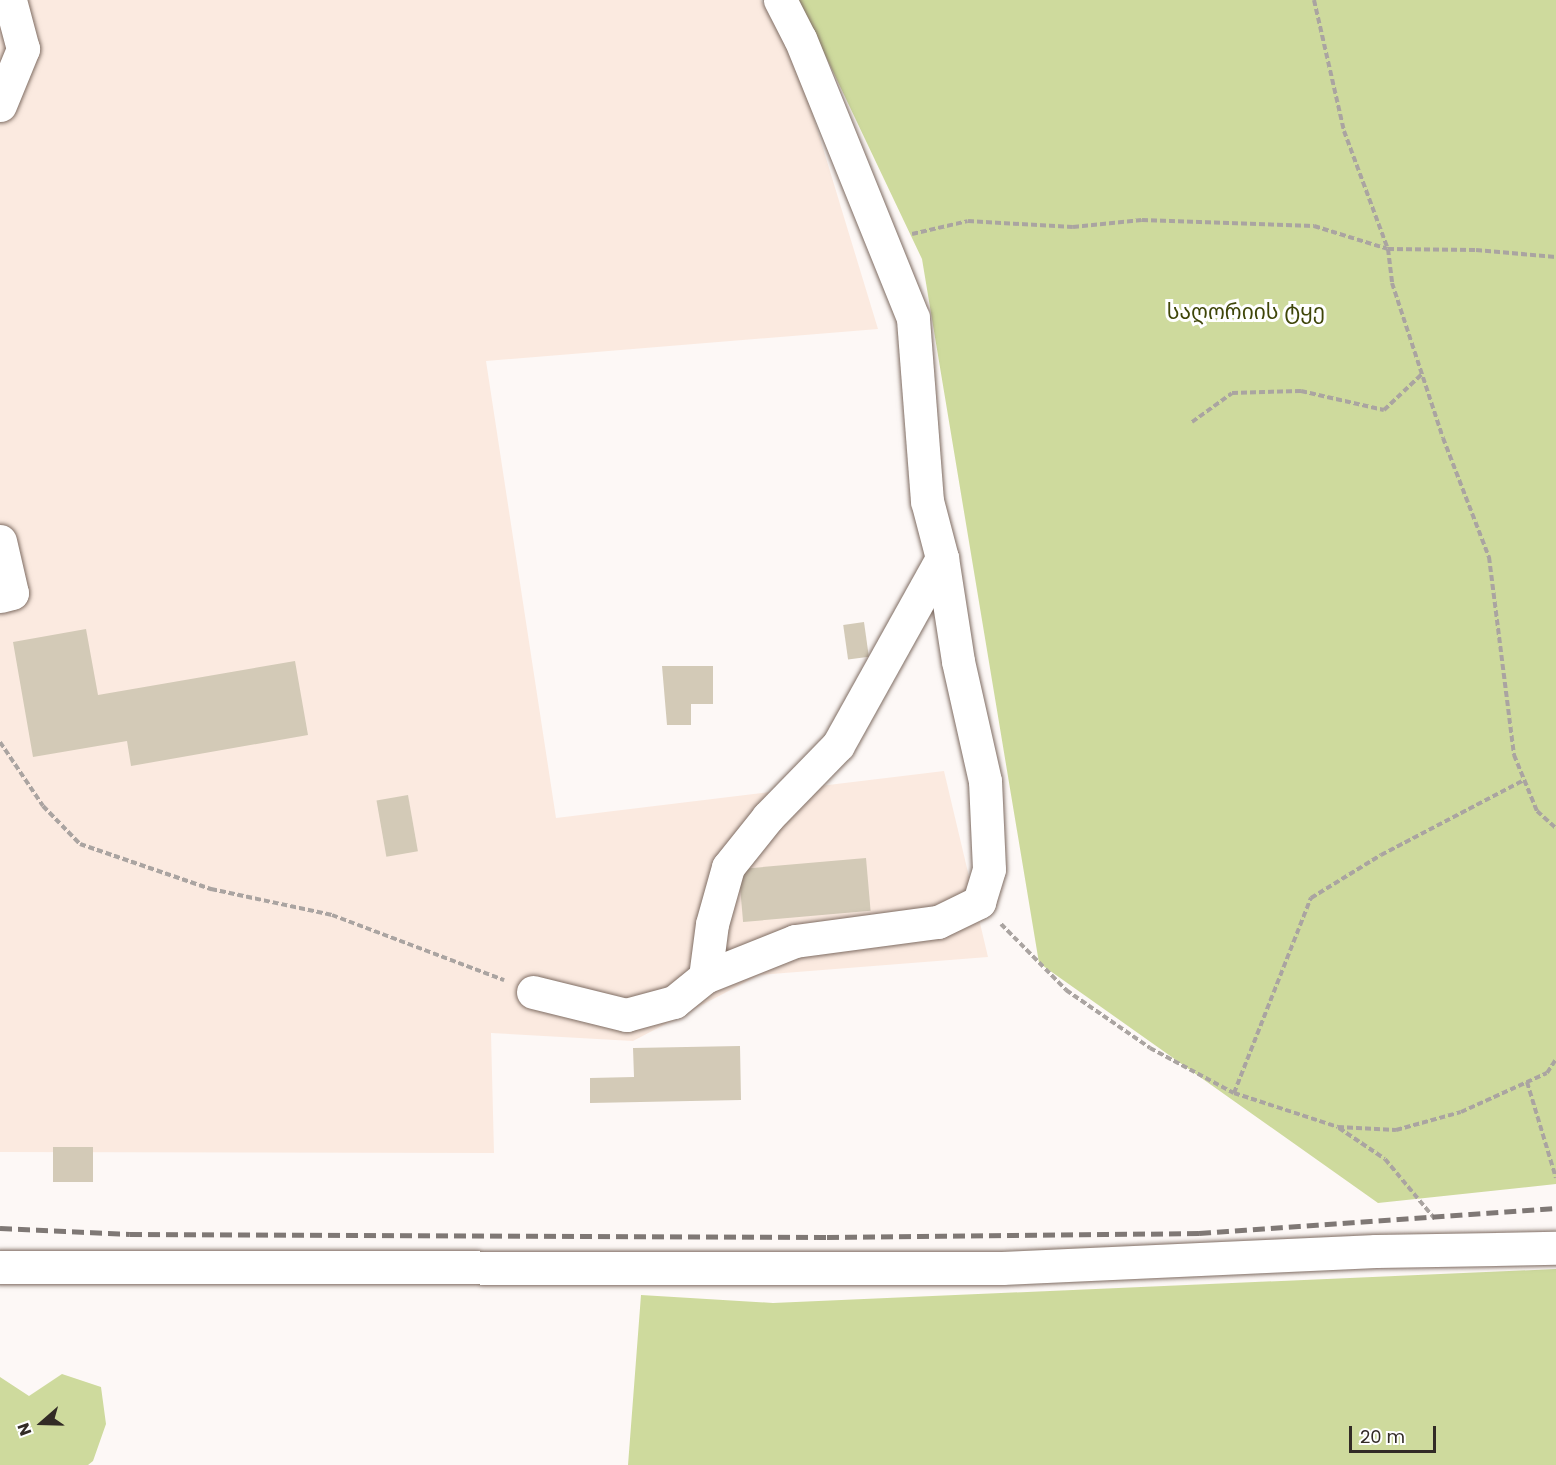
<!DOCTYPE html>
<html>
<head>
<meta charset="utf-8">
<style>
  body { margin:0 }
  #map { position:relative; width:1556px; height:1465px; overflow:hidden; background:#fdf8f6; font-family:Poppins,"Noto Sans Georgian",sans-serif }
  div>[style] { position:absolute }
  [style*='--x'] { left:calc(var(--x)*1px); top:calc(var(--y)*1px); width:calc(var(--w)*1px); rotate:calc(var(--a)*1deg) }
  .built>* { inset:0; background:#fbeae0 }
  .green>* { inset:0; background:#ceda9d }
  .building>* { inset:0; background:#d3cab7; transform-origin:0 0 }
  .path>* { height:4px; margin-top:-2px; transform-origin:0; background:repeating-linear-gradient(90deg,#aaa4a1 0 6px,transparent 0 9px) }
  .roads { filter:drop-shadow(0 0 2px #7e6c62) drop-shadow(0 0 2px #7e6c62) }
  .minor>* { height:33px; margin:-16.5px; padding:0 16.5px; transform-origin:16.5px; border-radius:16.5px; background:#fff }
  .rail>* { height:4.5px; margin-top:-2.25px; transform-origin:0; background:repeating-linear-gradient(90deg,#7f7875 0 12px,transparent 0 18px) }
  span { translate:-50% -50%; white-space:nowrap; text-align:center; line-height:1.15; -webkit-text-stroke:6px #fff; paint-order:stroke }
  .park-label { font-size:21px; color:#3f4609 }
  .north { position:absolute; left:12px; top:1393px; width:60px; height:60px; -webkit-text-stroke:4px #fff; paint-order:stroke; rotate:250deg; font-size:16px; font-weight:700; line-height:24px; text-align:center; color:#322b26 }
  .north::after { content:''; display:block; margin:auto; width:21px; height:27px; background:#322b26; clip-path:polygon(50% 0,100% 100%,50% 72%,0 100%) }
  .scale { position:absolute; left:1349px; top:1426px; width:87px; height:27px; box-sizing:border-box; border:3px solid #322b26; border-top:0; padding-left:8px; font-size:18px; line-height:21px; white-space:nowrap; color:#322b26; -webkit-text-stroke:4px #fff; paint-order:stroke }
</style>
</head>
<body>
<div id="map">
  <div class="built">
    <div style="clip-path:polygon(0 0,761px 0,798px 66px,878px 329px,486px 361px,556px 818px,944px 771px,988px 957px,759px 975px,633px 1041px,491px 1033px,494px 1153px,0 1152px)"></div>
  </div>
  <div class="green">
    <div style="clip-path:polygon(799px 0,1556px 0,1556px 1184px,1378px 1203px,1039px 963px,922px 259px)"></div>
    <div style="clip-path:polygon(1556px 1269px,1556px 1465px,628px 1465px,641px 1295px,773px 1303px)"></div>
    <div style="clip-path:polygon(62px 1374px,101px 1387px,106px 1424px,93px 1461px,88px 1465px,0 1465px,0 1377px,29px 1396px)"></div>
  </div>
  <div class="building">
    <div style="left:864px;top:622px;width:35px;height:21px;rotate:82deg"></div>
    <div style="clip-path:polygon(86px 629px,98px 695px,295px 661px,308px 735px,131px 766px,127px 741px,33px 757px,13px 642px)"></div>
    <div style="clip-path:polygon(662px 666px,713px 666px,713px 704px,691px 704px,691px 725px,667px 725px)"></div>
    <div style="left:408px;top:795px;width:57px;height:32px;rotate:80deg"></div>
    <div style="left:866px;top:858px;width:53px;height:128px;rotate:85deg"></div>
    <div style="clip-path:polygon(740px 1046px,741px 1100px,590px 1103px,590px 1078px,634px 1077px,633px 1048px)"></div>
    <div style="left:53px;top:1147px;width:40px;height:35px"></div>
  </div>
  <div class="path">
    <div style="--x:1314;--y:0;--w:134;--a:77.1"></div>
    <div style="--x:1344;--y:131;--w:126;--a:69.6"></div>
    <div style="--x:1388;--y:249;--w:34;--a:83"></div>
    <div style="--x:1392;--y:283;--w:163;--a:71.8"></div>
    <div style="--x:1443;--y:438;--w:128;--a:68.9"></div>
    <div style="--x:1489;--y:557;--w:200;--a:82.8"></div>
    <div style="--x:1514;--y:755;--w:61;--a:67.7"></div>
    <div style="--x:1537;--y:811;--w:25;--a:42"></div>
    <div style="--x:912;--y:234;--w:57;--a:-13.1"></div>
    <div style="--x:968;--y:221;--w:105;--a:3.3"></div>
    <div style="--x:1073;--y:227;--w:69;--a:-5.8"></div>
    <div style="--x:1142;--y:220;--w:172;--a:2"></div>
    <div style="--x:1314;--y:226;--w:77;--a:17.3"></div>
    <div style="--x:1388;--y:249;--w:88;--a:0.7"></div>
    <div style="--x:1476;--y:250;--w:80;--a:5"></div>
    <div style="--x:1192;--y:422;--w:49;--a:-35.9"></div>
    <div style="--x:1232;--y:393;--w:69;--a:-1.7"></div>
    <div style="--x:1301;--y:391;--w:85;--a:12.9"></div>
    <div style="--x:1384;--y:410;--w:52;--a:-43.5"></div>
    <div style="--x:0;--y:742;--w:77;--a:56.1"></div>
    <div style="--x:43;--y:806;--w:53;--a:45.8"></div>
    <div style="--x:80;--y:844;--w:139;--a:19"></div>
    <div style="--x:211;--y:889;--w:124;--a:12.1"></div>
    <div style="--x:332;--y:915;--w:184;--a:20.7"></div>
    <div style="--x:1001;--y:924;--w:93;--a:45.4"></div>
    <div style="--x:1066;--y:990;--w:102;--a:34.6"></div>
    <div style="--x:1150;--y:1048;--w:95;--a:28.2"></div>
    <div style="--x:1234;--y:1093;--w:109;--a:18.1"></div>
    <div style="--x:1338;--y:1127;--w:58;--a:3"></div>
    <div style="--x:1396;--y:1130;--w:67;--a:-15.5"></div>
    <div style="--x:1461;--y:1112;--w:94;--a:-24.4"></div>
    <div style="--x:1547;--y:1073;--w:17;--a:-57"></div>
    <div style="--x:1527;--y:1082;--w:100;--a:73.2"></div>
    <div style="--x:1234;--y:1093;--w:210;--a:-68.5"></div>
    <div style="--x:1311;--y:898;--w:82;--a:-31.6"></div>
    <div style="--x:1381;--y:855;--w:161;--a:-27.7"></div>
    <div style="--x:1339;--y:1128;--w:55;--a:34"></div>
    <div style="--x:1385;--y:1159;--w:78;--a:50.2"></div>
  </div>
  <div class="roads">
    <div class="minor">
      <div style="--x:0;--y:105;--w:61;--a:-67.7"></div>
      <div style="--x:23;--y:49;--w:51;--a:-104.9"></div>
      <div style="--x:0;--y:541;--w:53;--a:77"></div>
      <div style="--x:12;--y:593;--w:12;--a:166"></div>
      <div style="--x:705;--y:977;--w:53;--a:-82.5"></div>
      <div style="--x:712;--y:924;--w:59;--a:-74.3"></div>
      <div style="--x:728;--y:867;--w:64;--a:-51.3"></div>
      <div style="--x:768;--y:817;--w:100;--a:-45.8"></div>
      <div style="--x:838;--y:745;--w:214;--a:-60.9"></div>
      <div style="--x:533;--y:992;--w:96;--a:13.9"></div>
      <div style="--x:626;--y:1015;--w:50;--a:-15.2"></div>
      <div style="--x:674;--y:1002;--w:40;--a:-39"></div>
      <div style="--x:705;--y:977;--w:97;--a:-21.8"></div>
      <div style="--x:795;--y:941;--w:144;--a:-7.6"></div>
      <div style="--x:938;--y:922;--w:46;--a:-26"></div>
      <div style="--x:979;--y:902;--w:34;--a:-73"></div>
      <div style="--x:989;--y:869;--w:88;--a:-92.6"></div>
      <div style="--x:985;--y:781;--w:123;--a:-102.7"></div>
      <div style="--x:958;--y:661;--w:104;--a:-98.8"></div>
      <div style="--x:942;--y:558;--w:59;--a:-104.7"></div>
      <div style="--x:927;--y:501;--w:184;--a:-94.4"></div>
      <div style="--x:913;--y:318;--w:301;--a:-112"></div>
      <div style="--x:800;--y:39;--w:44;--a:-117.1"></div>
      <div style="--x:0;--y:1267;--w:1002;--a:0.06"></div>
      <div style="--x:1002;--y:1268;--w:374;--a:-2.6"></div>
      <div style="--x:1376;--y:1251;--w:180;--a:-1"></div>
    </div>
  </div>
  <div class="rail">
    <div style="--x:0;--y:1228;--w:130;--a:2.6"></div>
    <div style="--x:130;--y:1234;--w:697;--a:0.25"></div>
    <div style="--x:827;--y:1237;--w:372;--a:-0.6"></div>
    <div style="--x:1199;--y:1233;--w:358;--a:-4"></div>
  </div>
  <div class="park-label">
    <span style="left:1246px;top:312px">საღორიის ტყე</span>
  </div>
  <div class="north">N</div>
  <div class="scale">20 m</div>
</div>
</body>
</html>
